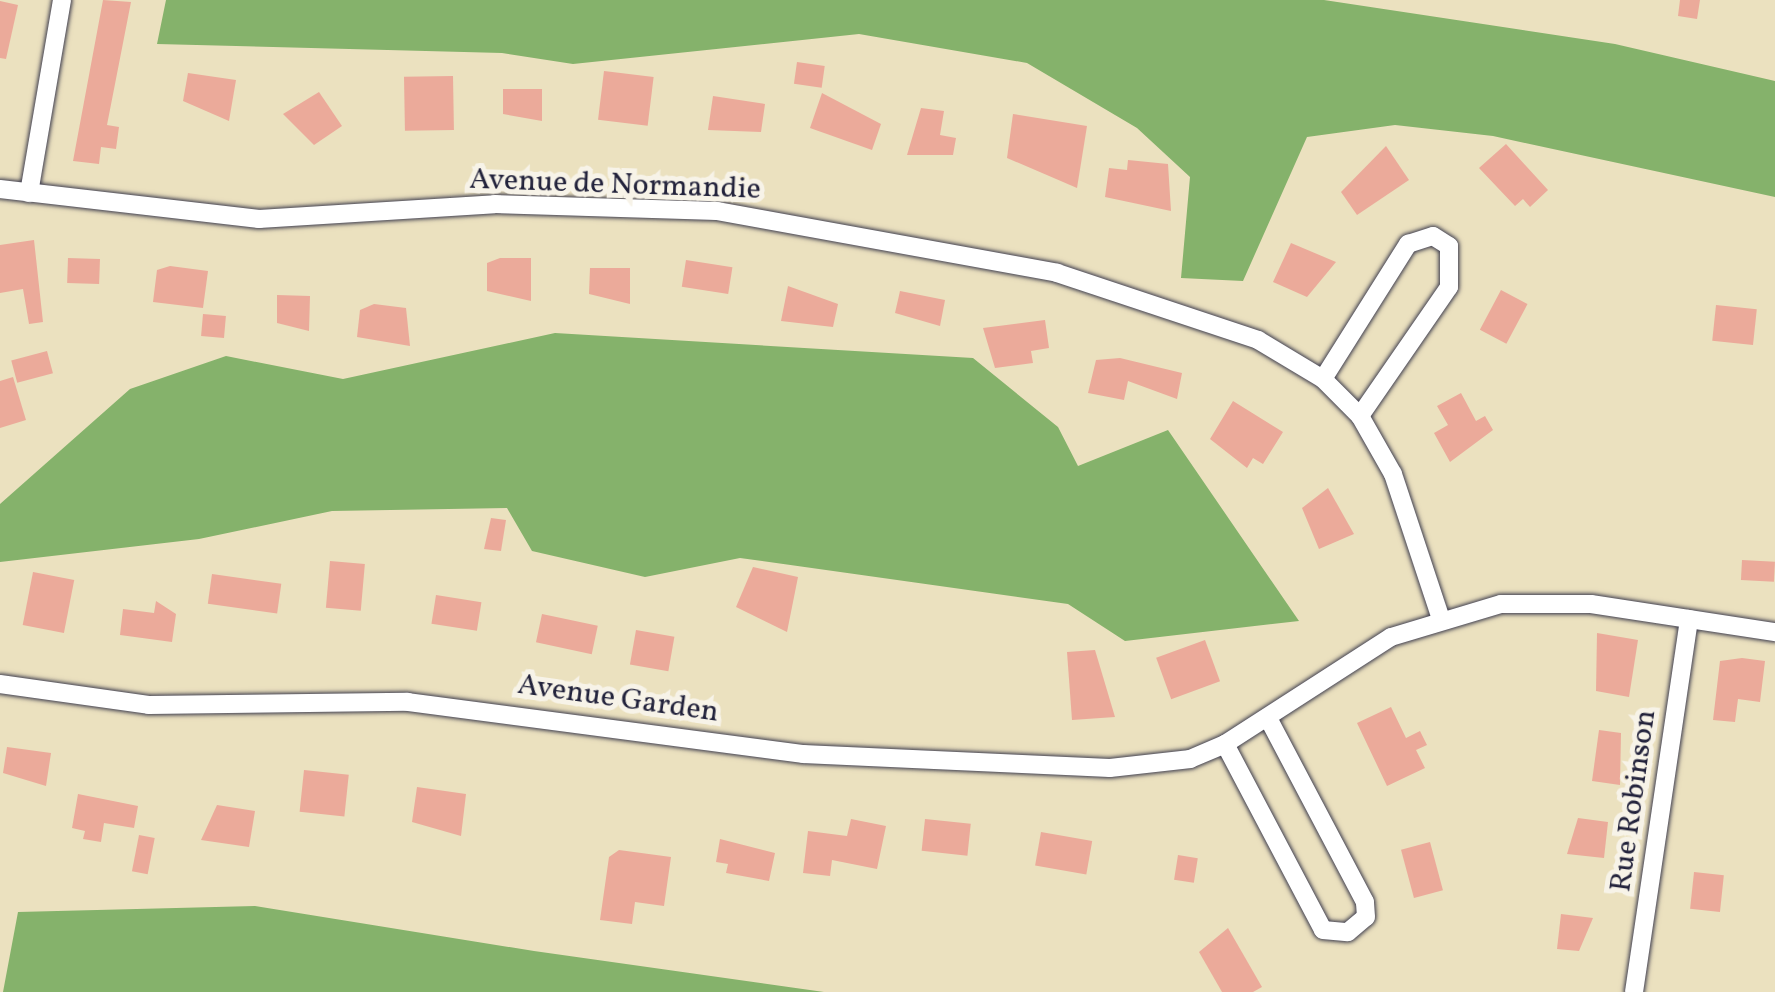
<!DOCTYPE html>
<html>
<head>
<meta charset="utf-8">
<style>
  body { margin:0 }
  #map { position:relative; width:1775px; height:992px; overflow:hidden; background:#ebe1bf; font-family:Vollkorn,serif }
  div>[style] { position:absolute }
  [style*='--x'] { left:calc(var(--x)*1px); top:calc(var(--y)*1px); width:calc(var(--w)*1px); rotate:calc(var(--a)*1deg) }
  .forest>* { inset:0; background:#85b26b }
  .building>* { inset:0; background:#ebaa9a; transform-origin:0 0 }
  .roads { filter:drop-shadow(0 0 2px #403f4f) drop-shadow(0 0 2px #403f4f) }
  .street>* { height:18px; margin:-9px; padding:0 9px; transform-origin:9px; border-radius:9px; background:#fff }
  span { translate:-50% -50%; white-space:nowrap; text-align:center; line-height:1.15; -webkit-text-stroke:10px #f7f3e8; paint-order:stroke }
  .street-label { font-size:30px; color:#22223b }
</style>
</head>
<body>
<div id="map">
  <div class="forest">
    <div style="clip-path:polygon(166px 0,1324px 0,1615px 44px,1775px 81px,1775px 197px,1493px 136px,1395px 125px,1307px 137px,1243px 281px,1181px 278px,1190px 177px,1137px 128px,1027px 63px,859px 34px,573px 64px,502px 53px,157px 44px)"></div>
    <div style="clip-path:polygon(555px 333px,973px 358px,1058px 427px,1078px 466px,1168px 430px,1299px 621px,1125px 641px,1068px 604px,740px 558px,645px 577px,532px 551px,507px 508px,332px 511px,199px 539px,0 562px,0 504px,130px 389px,226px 356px,343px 379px)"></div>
    <div style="clip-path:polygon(255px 906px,534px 951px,824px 992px,3px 992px,18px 912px)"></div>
  </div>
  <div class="building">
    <div style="clip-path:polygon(103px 0,131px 2px,107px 125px,119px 127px,116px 149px,101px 147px,99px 164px,73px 161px)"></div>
    <div style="clip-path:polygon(1680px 0,1700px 0,1697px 19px,1678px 16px)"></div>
    <div style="clip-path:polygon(0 1px,18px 5px,6px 59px,0 58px)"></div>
    <div style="left:797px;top:62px;width:28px;height:22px;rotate:8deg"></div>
    <div style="left:604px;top:71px;width:50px;height:49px;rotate:7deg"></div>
    <div style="clip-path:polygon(188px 73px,236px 80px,229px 121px,183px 101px)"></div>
    <div style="left:453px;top:76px;width:54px;height:49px;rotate:89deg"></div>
    <div style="clip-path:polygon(503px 89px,542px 89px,542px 121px,503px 114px)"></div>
    <div style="clip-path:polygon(319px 92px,342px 126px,314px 145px,283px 114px)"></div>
    <div style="clip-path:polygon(822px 93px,881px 124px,872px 150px,810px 128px)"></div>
    <div style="clip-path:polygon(713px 96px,765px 104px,761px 132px,708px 130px)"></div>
    <div style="clip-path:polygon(921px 108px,944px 111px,940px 135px,956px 138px,953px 155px,907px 155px)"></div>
    <div style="clip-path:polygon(1013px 114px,1087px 126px,1077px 188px,1007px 158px)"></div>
    <div style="clip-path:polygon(1506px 144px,1548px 190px,1530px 207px,1523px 199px,1515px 206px,1479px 168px)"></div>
    <div style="clip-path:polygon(1386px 146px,1409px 180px,1357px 215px,1341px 192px)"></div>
    <div style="clip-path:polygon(1128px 160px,1168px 164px,1171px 211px,1105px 197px,1109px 168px,1127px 170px)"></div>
    <div style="clip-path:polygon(34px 240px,43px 322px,29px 324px,23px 289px,0 293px,0 245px)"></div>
    <div style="clip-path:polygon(1291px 243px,1336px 262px,1307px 297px,1273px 282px)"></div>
    <div style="left:68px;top:258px;width:32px;height:25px;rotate:2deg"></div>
    <div style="clip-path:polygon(500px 258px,531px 258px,531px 301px,487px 291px,487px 263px)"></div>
    <div style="left:686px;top:260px;width:47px;height:27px;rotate:9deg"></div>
    <div style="clip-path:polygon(170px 266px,208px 271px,203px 308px,153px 302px,157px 270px)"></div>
    <div style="clip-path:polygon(590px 268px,630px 268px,630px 304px,589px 294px)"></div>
    <div style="clip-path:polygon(788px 286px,838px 304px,833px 327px,781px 321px)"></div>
    <div style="left:1501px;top:290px;width:30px;height:45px;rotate:28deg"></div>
    <div style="clip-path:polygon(900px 291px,945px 300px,940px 326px,895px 313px)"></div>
    <div style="clip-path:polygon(277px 295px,310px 296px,309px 331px,277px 323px)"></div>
    <div style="clip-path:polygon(374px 304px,406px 308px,410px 346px,357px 337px,360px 310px)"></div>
    <div style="left:1716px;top:305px;width:41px;height:36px;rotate:6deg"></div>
    <div style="left:203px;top:314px;width:23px;height:22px;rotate:5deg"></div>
    <div style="clip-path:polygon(1045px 320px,1049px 348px,1031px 351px,1033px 363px,995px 368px,983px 328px)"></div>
    <div style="left:47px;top:351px;width:23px;height:37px;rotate:75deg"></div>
    <div style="clip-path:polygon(1120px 358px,1182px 373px,1177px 399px,1128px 381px,1124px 400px,1088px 393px,1096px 360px)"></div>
    <div style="clip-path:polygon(13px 377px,26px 420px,0 428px,0 381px)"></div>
    <div style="clip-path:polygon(1461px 393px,1476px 421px,1485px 416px,1493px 430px,1450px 462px,1434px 433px,1448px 425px,1437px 406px)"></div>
    <div style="clip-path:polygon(1233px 401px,1283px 432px,1263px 464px,1253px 458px,1247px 468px,1210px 439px)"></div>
    <div style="clip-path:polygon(1328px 488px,1354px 534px,1319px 549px,1302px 508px)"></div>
    <div style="clip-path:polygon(491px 518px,506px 520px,501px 551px,484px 549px)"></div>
    <div style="left:1742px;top:560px;width:33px;height:20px;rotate:3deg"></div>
    <div style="left:330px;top:561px;width:35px;height:47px;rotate:5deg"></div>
    <div style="clip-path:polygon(753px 567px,798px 577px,787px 632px,736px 607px)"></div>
    <div style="left:33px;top:572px;width:42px;height:54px;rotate:11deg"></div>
    <div style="left:212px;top:574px;width:70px;height:30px;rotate:8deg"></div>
    <div style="left:436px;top:595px;width:46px;height:29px;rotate:9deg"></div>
    <div style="clip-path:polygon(156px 601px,176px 614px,172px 642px,120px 635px,123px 609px,154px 613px)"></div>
    <div style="left:542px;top:614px;width:57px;height:29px;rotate:12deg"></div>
    <div style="left:636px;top:630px;width:39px;height:35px;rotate:10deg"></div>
    <div style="clip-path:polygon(1597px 633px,1638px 640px,1629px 697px,1596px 691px)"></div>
    <div style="left:1205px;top:640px;width:44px;height:52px;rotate:70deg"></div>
    <div style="clip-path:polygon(1095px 650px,1115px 717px,1072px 720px,1067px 652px)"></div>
    <div style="clip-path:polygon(1742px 658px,1765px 661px,1760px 702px,1738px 699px,1735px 722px,1713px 720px,1720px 661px)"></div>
    <div style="clip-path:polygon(1391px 707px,1406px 738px,1420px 731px,1427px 745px,1416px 750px,1425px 768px,1387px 786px,1357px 723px)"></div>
    <div style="clip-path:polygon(1599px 730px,1621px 733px,1620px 785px,1592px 781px)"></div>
    <div style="clip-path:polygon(7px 747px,51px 753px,46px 786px,3px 773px)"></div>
    <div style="left:304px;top:770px;width:45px;height:42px;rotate:6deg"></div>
    <div style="clip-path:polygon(417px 787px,466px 794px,461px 836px,412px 822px)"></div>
    <div style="clip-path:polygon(78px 794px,138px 806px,134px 828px,104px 823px,101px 842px,83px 839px,85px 831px,72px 828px)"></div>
    <div style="clip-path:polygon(217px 805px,255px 811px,249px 847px,201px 840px)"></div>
    <div style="clip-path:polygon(1578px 818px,1608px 822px,1604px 858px,1567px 854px)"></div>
    <div style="clip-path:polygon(851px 819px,886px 826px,877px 869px,832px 860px,830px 876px,803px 873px,808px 831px,847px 836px)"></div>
    <div style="left:925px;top:819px;width:46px;height:32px;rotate:6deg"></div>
    <div style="left:1041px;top:832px;width:52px;height:34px;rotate:10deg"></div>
    <div style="left:139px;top:835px;width:16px;height:37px;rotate:11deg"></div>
    <div style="clip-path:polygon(720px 839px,775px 853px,769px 881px,726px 873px,728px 864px,716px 862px)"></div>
    <div style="left:1430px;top:842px;width:50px;height:30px;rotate:75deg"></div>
    <div style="clip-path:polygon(619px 850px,671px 857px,664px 906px,635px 902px,632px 924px,600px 920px,609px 857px)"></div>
    <div style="left:1178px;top:855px;width:20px;height:25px;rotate:9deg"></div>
    <div style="left:1694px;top:872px;width:30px;height:37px;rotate:6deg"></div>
    <div style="clip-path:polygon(1561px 914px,1593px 918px,1579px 951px,1557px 949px)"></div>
    <div style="clip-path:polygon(1228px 928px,1262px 987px,1253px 992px,1222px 992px,1199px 952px)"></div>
  </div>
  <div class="roads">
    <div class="street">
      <div style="--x:0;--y:189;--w:261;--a:6.6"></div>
      <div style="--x:259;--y:219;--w:236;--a:-3.6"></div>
      <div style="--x:495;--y:204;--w:222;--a:1.8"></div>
      <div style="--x:717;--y:211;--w:346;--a:10.3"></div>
      <div style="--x:1057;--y:273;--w:212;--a:18.4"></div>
      <div style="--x:1258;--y:340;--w:76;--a:31"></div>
      <div style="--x:1323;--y:379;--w:52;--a:45"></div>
      <div style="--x:1360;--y:416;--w:67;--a:60.4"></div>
      <div style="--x:1393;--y:474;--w:150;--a:71.7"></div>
      <div style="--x:29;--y:193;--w:196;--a:-80.3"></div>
      <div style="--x:1323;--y:379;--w:160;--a:-57.8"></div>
      <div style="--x:1408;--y:244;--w:26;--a:-18"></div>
      <div style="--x:1433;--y:236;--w:19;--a:32"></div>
      <div style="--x:1449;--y:246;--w:41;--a:90"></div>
      <div style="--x:1449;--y:287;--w:157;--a:124.6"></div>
      <div style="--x:0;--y:684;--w:150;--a:8"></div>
      <div style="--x:149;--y:705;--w:259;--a:-0.7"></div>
      <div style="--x:408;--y:702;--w:398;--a:7.5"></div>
      <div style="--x:803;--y:754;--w:307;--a:2.6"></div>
      <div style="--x:1110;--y:768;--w:81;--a:-6.4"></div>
      <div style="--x:1190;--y:759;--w:38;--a:-23"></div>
      <div style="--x:1225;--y:744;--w:197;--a:-32.8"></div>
      <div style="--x:1391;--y:637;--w:115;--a:-16.7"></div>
      <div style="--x:1501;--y:604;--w:90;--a:0"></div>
      <div style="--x:1591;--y:604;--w:186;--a:8.7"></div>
      <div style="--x:1225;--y:744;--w:210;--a:62.2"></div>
      <div style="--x:1323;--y:930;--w:25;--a:5"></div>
      <div style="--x:1348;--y:932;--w:23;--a:-40"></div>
      <div style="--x:1366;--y:917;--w:15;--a:-94"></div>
      <div style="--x:1365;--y:902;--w:206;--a:-117.8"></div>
      <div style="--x:1634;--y:992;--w:377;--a:-81.6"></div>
    </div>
  </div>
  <div class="street-label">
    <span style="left:615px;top:185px;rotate:2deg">Avenue de Normandie</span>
    <span style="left:618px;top:699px;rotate:8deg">Avenue Garden</span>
    <span style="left:1634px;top:801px;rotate:-82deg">Rue Robinson</span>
  </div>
</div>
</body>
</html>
